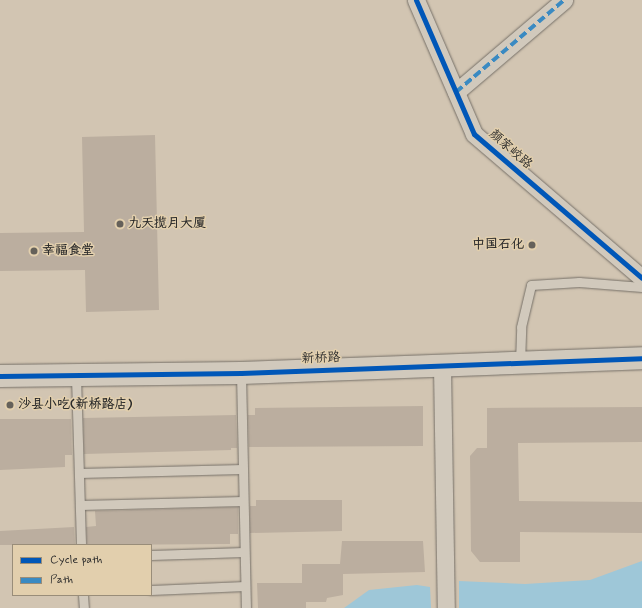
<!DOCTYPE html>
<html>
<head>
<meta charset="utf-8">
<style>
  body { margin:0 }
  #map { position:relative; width:642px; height:608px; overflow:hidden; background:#d2c5b2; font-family:Mynerve,"LXGW WenKai TC",sans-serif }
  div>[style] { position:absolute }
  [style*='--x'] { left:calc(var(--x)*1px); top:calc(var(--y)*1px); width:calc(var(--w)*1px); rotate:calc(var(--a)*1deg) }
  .water>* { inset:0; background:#9ec7d8 }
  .building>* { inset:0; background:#bbae9f }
  .roads { filter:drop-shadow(0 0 1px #767068) drop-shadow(0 0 1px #767068) }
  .lane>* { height:9px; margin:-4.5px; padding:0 4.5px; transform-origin:4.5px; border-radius:4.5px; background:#d1c9bc }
  .street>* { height:17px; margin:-8.5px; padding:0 8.5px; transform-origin:8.5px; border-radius:8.5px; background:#d1c9bc }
  .secondary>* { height:22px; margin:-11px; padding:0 11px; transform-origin:11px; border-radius:11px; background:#d1c9bc }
  .quiet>* { height:4px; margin-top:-2px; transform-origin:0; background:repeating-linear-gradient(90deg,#3a8ac2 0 8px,transparent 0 12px) }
  .cycleway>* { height:5px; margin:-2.5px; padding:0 2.5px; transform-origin:2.5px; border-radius:2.5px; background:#0057b8 }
  .dots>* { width:11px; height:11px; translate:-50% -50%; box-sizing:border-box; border:2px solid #e2cfad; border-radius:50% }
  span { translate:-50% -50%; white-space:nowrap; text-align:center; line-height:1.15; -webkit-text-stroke:3px #e2cfad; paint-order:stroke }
  .street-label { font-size:13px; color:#2b2b2b }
  .poi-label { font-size:13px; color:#2b2b2b; font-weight:700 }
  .left { translate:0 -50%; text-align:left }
  .right { translate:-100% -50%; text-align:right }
  .legend { position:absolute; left:12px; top:544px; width:140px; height:52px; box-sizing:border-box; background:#e2cfad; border:1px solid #998d79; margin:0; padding:5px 7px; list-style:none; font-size:12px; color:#2b2b2b }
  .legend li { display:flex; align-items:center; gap:8px; height:20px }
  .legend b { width:20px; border:1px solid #998d79 }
</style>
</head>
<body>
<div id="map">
  <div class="water">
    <div style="clip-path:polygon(642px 561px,642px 608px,459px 608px,459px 581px,525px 584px,590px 580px)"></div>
    <div style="clip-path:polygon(417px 585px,430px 587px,431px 608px,344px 608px,369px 590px)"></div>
  </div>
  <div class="building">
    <div style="clip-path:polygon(155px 135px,159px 310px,86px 312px,85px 270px,0 271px,0 233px,84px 232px,82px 137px)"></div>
    <div style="clip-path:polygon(423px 406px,423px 446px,249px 447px,248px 415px,255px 415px,255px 408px)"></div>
    <div style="clip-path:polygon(642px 407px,642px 442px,518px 443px,519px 501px,642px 502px,642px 533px,520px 532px,520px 562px,480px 562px,471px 551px,470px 456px,477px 448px,487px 448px,487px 408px)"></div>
    <div style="clip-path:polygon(236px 415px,237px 448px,231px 448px,231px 450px,84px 454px,83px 418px)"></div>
    <div style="clip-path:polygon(0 419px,71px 419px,72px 455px,65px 455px,65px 467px,0 470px)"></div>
    <div style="clip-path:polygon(256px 500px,342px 500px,342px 531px,250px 533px,250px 506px,256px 506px)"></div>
    <div style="clip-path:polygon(238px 507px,238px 534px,230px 534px,230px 544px,87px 545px,86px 527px,96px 526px,95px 511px)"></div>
    <div style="clip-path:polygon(74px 527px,75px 545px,0 545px,0 531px)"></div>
    <div style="clip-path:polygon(342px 541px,423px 541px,425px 572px,343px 574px,343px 595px,327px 598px,326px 602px,306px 602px,306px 608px,258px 608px,257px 583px,302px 583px,302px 564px,340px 564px)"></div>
  </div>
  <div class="roads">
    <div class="lane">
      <div style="--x:520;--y:363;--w:36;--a:-88"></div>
      <div style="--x:521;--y:327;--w:43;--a:-76.6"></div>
      <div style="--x:531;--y:285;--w:48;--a:-3.6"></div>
      <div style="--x:579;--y:282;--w:63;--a:4.5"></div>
      <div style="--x:241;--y:373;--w:235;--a:88.8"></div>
      <div style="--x:76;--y:376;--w:169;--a:88.3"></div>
      <div style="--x:79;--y:473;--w:164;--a:-1.4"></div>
      <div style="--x:80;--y:505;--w:163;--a:-1.4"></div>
      <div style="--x:151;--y:555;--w:93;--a:-1.8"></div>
      <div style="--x:151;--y:590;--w:94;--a:-2.4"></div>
      <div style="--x:83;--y:595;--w:13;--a:86"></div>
    </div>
    <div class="street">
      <div style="--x:416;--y:0;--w:146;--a:66.6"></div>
      <div style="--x:474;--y:134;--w:221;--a:40.6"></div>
      <div style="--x:456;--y:92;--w:142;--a:-40.4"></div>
      <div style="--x:442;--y:366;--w:242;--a:89.1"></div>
    </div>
    <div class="secondary">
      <div style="--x:0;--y:376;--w:241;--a:-0.7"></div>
      <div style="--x:241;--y:373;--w:401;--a:-2.1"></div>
    </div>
  </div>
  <div class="quiet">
    <div style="--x:456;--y:92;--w:142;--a:-40.4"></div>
  </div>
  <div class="cycleway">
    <div style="--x:416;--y:0;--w:146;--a:66.6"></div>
    <div style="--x:474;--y:134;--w:221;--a:40.6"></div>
    <div style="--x:0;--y:376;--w:241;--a:-0.7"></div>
    <div style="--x:241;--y:373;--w:401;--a:-2.1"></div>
  </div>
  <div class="dots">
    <div style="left:120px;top:224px;background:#65615a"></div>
    <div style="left:532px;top:245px;background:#65615a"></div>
    <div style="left:34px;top:251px;background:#65615a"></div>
    <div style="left:10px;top:405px;background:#65615a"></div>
  </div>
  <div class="street-label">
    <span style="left:510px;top:150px;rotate:41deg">颜家峧路</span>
    <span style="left:321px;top:359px;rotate:-2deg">新桥路</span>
  </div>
  <div class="poi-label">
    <span class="left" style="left:128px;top:224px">九天揽月大厦</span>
    <span class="right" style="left:524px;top:245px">中国石化</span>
    <span class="left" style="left:42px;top:251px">幸福食堂</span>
    <span class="left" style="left:18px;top:405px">沙县小吃(新桥路店)</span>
  </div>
  <ul class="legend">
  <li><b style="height:5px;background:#0057b8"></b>Cycle path</li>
  <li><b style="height:5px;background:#3a8ac2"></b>Path</li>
  </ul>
</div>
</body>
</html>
